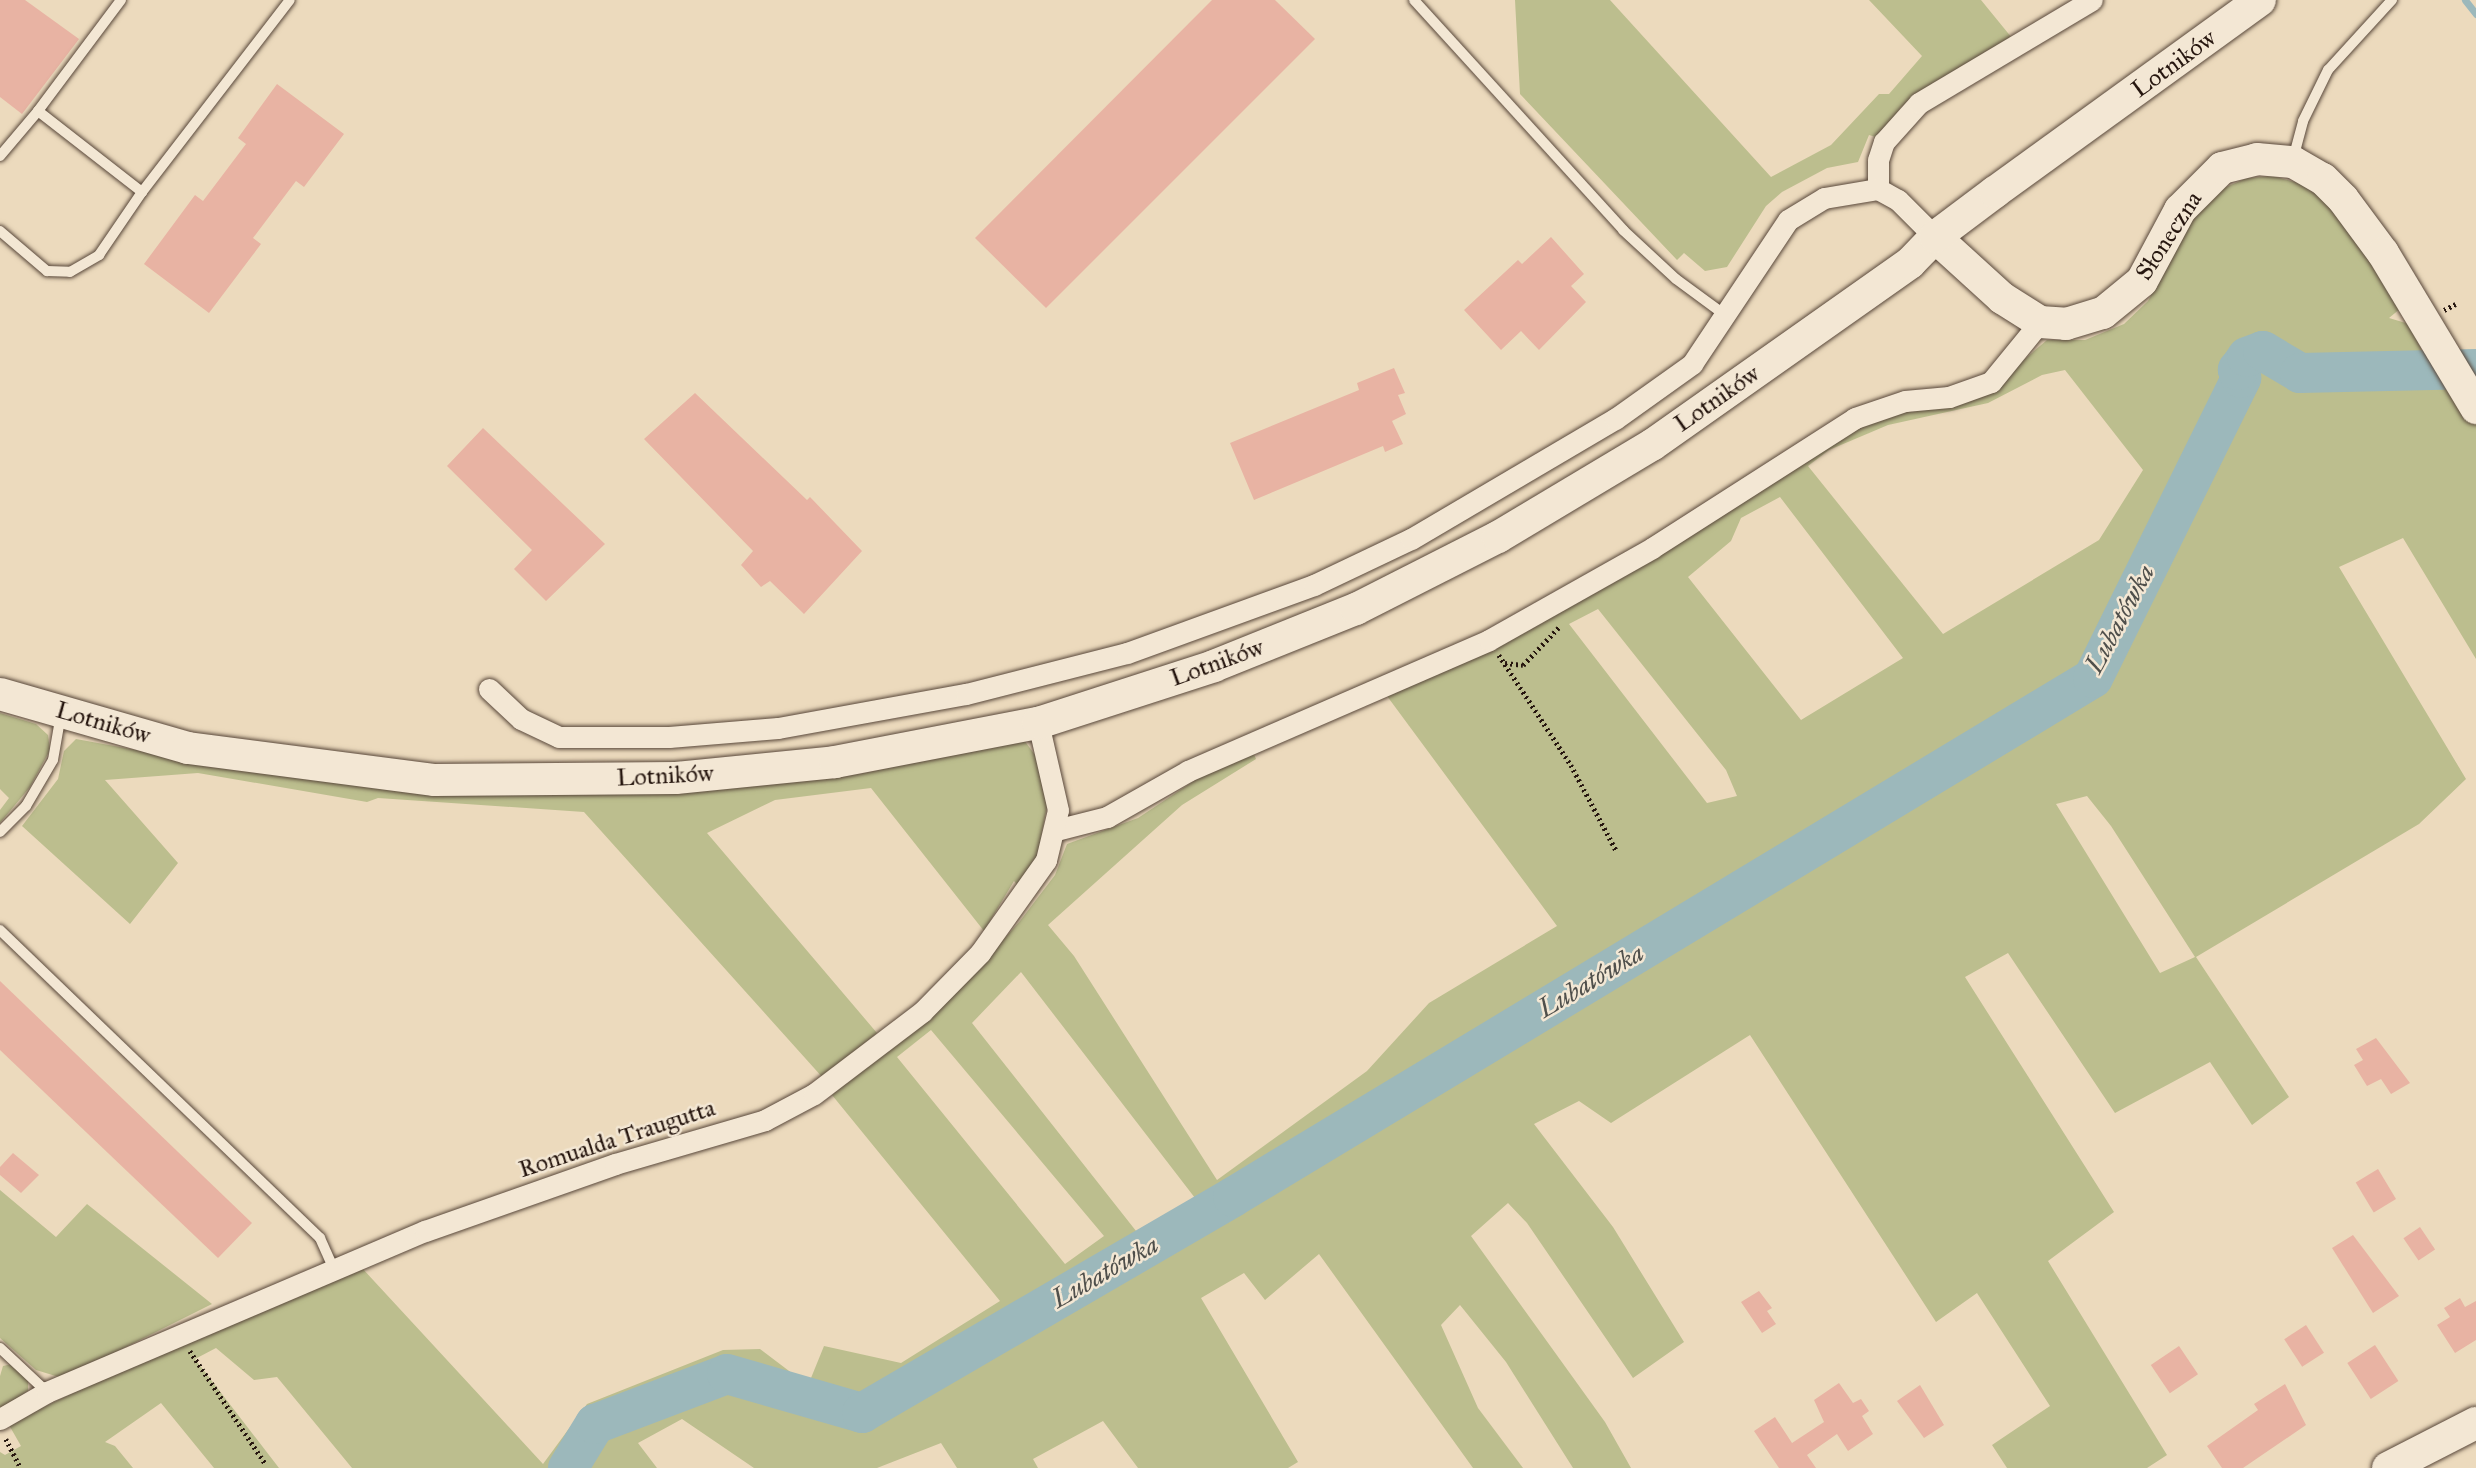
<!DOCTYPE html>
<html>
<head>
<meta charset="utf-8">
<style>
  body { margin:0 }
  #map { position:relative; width:2476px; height:1468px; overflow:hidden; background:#ecdabd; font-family:"IM FELL Great Primer",serif }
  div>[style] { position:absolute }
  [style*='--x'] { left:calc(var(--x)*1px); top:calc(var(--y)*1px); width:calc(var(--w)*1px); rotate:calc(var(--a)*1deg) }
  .green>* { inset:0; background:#bcbe8e }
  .stream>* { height:7px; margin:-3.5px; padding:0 3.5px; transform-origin:3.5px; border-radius:3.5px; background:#9cb8bb }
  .river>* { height:40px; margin:-20px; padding:0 20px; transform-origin:20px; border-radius:20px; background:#9cb8bb }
  .building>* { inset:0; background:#e8b3a3; transform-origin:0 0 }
  .path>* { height:4.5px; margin-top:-2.25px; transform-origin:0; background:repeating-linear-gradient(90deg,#26160f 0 2px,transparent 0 5.5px) }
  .roads { filter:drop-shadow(0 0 2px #58473a) drop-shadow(0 0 2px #58473a) }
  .lane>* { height:10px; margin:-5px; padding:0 5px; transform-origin:5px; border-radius:5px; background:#f3e7d4 }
  .street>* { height:21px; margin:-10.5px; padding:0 10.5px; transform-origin:10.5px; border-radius:10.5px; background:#f3e7d4 }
  .secondary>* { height:32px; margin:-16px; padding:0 16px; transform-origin:16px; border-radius:16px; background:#f3e7d4 }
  span { translate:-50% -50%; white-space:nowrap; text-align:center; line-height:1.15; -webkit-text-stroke:5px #f3e7d4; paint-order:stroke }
  .street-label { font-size:24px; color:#26160f }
  .water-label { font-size:26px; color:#4f4f4b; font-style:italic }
</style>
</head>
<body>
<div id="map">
  <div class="green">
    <div style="clip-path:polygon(1515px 0,1610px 0,1771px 177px,1831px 145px,1879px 94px,1889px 94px,1922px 56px,1869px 0,1981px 0,2012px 38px,1901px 107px,1879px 138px,1869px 135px,1858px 162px,1827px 168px,1782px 192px,1766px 206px,1727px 267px,1705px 271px,1684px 253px,1677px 260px,1520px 94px)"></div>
    <div style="clip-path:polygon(evenodd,2273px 176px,2302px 184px,2327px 202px,2353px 234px,2401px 308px,2389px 318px,2409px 324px,2428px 363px,2451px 366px,2476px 361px,2476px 659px,2403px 538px,2339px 567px,2466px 779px,2419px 824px,2196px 957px,2289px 1097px,2252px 1125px,2210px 1062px,2115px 1113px,2008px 953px,1965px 977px,2114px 1212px,2048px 1261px,2167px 1455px,2147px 1468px,2007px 1468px,1992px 1445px,2050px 1406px,1977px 1293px,1936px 1322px,1750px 1035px,1611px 1123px,1579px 1101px,1534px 1124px,1613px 1227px,1684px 1342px,1633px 1378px,1527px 1223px,1508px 1203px,1471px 1236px,1605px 1422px,1631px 1468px,1573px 1468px,1506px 1362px,1460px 1305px,1441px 1325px,1478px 1408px,1523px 1468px,1473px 1468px,1319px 1254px,1265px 1300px,1244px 1273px,1201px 1298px,1298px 1462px,1288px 1468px,1138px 1468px,1103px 1421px,1033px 1459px,1038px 1468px,957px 1468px,941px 1443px,877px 1468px,754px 1468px,682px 1419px,638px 1443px,657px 1468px,352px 1468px,277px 1377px,254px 1380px,216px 1348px,195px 1359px,279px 1468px,214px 1468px,161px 1403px,105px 1442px,115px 1446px,133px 1468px,0 1468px,0 1452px,5px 1455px,21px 1446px,9px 1425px,19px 1419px,170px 1346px,362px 1268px,543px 1464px,587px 1404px,723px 1350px,760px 1349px,797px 1377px,811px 1378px,824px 1346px,901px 1363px,1000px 1301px,832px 1095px,952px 997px,1020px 921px,1055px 875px,1067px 844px,1138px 818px,1212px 769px,1253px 752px,1256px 759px,1182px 805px,1048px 925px,1074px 956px,1217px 1180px,1367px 1071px,1429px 1003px,1557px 926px,1387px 696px,1483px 652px,1851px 428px,2019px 364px,2047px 340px,2085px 340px,2124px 324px,2148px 301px,2196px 210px,2219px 190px,2247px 178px,2273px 176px,2065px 370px,2143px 470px,2099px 540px,1943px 634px,1808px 466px,1829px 450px,1888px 425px,1988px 403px,2042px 375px,2065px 370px,2273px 176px,1780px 497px,1903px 658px,1801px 720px,1688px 577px,1731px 541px,1741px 518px,1780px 497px,2273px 176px,1598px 609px,1726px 770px,1737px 796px,1707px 803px,1569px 624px,1598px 609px,2273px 176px,2087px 796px,2111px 826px,2195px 957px,2160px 973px,2056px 804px,2087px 796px,2273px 176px,1021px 972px,1195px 1198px,1179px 1213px,1140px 1236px,972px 1023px,1021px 972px,2273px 176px,931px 1030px,1104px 1236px,1065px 1264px,897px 1057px,931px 1030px)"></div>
    <div style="clip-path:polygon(0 713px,36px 724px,48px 735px,50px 750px,30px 787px,0 823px,0 810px,9px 798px,0 789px)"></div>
    <div style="clip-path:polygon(76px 739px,180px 758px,621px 792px,859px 774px,1024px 740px,1035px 755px,1047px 806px,1038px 854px,1019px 887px,1014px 881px,984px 931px,871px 788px,775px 800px,707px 833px,877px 1033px,823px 1078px,584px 812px,378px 798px,367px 802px,198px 773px,105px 780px,178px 863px,130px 924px,22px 826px,58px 779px,64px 751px)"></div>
    <div style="clip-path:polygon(0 1190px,56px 1237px,87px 1204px,212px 1304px,82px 1369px,59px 1377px,36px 1370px,0 1338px)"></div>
    <div style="clip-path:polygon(12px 1364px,28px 1380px,28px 1391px,0 1411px,0 1376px,3px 1366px)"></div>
  </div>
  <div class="stream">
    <div style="--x:2465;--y:0;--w:18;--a:52"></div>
  </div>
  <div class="river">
    <div style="--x:568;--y:1468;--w:52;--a:-58.5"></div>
    <div style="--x:595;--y:1424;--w:141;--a:-20.7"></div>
    <div style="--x:727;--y:1374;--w:141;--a:16.1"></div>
    <div style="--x:862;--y:1413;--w:429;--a:-30.2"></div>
    <div style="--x:1233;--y:1197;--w:1004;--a:-31.11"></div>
    <div style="--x:2093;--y:678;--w:335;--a:-63.7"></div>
    <div style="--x:2241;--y:378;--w:9;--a:-111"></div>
    <div style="--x:2238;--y:370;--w:16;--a:-55"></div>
    <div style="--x:2247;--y:357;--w:17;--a:-21"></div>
    <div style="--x:2263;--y:351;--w:43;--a:30.7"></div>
    <div style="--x:2300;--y:373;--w:176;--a:-1.3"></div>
  </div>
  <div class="building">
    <div style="clip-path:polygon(0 0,25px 0,79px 39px,22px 114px,0 97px)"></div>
    <div style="clip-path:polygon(1212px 0,1275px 0,1315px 39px,1046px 308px,975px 238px)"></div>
    <div style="clip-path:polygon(277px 84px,344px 134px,304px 187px,296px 181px,253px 238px,261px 244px,209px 313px,144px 264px,195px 195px,203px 201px,246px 144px,238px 138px)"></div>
    <div style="clip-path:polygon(1551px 237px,1584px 274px,1571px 286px,1586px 302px,1539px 350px,1521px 331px,1501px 350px,1464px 310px,1518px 260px,1522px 264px)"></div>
    <div style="clip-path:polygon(1394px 368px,1405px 393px,1398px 395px,1406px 414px,1392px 421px,1403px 444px,1385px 452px,1383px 446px,1254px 500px,1230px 443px,1359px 390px,1357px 383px)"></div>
    <div style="clip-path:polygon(695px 393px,807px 500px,810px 497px,862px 551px,804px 614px,770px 581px,761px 587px,741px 565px,753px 551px,644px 439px)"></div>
    <div style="clip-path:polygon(483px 428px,605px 544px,546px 601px,514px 569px,532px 550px,447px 466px)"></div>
    <div style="clip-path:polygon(0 981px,252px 1223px,218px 1258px,0 1050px)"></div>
    <div style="clip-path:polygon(2376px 1038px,2410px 1083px,2391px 1094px,2381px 1079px,2367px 1086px,2354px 1065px,2363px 1060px,2356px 1049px)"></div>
    <div style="clip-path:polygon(13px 1153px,39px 1175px,21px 1193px,0 1175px,0 1167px)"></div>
    <div style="left:2378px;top:1169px;width:35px;height:26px;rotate:59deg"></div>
    <div style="left:2420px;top:1227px;width:27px;height:20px;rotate:56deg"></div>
    <div style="clip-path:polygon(2353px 1235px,2399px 1296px,2373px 1313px,2332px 1248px)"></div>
    <div style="clip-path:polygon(1759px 1291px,1772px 1308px,1767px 1311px,1776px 1324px,1762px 1333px,1741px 1302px)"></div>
    <div style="clip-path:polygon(2460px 1298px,2465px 1307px,2476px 1301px,2476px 1340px,2455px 1353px,2437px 1325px,2450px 1317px,2444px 1308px)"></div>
    <div style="left:2306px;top:1325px;width:33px;height:26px;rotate:57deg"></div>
    <div style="left:2375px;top:1345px;width:43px;height:33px;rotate:57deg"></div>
    <div style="left:2179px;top:1346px;width:34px;height:34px;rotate:56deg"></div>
    <div style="clip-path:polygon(1839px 1383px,1853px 1403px,1861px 1399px,1869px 1411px,1862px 1416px,1873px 1434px,1848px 1451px,1837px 1434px,1807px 1455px,1816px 1468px,1779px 1468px,1754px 1431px,1775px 1417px,1792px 1443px,1824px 1422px,1814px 1400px)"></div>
    <div style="clip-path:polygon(2285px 1384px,2306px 1425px,2243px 1468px,2222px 1468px,2207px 1446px,2258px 1410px,2254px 1404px)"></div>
    <div style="clip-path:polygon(1920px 1385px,1944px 1425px,1924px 1438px,1897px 1401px)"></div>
  </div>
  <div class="path">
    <div style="--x:2444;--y:310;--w:13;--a:-27"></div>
    <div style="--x:1499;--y:655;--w:131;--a:56.8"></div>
    <div style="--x:1571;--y:765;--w:96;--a:62.1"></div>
    <div style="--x:1505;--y:663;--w:18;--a:6"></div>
    <div style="--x:1523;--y:665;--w:54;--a:-46.5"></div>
    <div style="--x:190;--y:1351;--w:135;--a:56.2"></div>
    <div style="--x:6;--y:1439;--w:33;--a:63"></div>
  </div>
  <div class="roads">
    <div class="lane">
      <div style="--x:121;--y:0;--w:139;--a:126.8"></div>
      <div style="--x:38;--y:111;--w:132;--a:37.9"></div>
      <div style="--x:142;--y:192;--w:242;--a:-52.4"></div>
      <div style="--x:1414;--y:0;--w:311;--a:47.7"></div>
      <div style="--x:1623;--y:230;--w:72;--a:42.8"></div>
      <div style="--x:1676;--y:279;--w:61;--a:36.3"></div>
      <div style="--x:0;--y:156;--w:59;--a:-49.8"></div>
      <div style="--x:2293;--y:159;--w:39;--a:-75"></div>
      <div style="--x:2303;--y:121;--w:57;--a:-63.9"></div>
      <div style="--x:2328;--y:70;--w:95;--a:-47.6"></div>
      <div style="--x:0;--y:231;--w:62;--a:40.4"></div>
      <div style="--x:47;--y:271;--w:23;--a:2"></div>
      <div style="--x:70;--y:272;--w:34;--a:-30"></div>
      <div style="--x:99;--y:255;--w:76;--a:-55.7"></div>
      <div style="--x:0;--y:832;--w:37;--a:-45"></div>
      <div style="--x:26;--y:806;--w:53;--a:-59.6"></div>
      <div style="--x:53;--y:760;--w:47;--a:-80.1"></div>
      <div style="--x:0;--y:930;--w:444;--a:43.9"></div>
      <div style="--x:320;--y:1238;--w:35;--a:66"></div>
      <div style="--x:0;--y:1348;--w:64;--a:43.1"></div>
    </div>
    <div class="street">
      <div style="--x:1878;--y:189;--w:29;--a:-90"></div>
      <div style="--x:1878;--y:160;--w:19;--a:-72"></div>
      <div style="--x:1884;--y:142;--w:52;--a:-48.1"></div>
      <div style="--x:1919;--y:103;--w:201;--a:-30.8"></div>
      <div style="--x:489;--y:689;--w:44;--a:43.2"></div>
      <div style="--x:521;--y:719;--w:42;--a:25.3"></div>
      <div style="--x:559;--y:737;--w:110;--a:0"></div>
      <div style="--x:669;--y:737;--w:109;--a:-4.7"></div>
      <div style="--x:778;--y:728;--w:191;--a:-10.3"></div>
      <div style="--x:966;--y:694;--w:166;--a:-14.3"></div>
      <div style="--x:1127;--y:653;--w:199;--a:-20"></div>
      <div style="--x:1314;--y:585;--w:107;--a:-25.4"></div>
      <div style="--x:1411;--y:539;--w:237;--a:-30.5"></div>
      <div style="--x:1615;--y:419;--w:95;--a:-35.5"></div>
      <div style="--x:1692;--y:364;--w:173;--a:-56.3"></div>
      <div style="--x:1788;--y:220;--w:42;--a:-31.4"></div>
      <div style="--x:1824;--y:198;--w:55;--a:-9.5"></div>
      <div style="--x:1878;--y:189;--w:23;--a:29"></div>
      <div style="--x:1898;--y:200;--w:52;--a:45"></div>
      <div style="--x:1056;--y:830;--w:53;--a:-14.3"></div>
      <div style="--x:1107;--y:817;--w:93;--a:-29.6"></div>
      <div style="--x:1188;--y:771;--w:328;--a:-23.5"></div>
      <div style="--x:1489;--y:640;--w:187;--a:-29.4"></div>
      <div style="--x:1652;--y:548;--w:241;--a:-32.6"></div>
      <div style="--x:1855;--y:418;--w:53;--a:-18.8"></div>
      <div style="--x:1905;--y:401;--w:44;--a:-5.2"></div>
      <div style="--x:1949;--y:397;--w:45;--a:-19.7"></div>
      <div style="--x:1991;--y:382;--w:77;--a:-50.8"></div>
      <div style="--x:0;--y:1419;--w:54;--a:-29.9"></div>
      <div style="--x:47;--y:1392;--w:411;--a:-23.1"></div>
      <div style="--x:425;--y:1231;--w:201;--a:-19.4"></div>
      <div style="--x:615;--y:1164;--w:156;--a:-16.3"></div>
      <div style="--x:765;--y:1120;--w:55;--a:-28"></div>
      <div style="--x:814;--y:1094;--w:136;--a:-37.2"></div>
      <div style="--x:922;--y:1012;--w:83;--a:-45.5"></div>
      <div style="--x:980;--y:953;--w:114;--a:-54.6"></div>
      <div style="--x:1046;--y:860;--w:51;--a:-76.5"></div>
      <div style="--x:1058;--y:810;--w:89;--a:-102.9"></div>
    </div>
    <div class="secondary">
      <div style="--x:1935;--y:237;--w:91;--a:42.3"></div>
      <div style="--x:2002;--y:298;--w:45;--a:32.3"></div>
      <div style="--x:2040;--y:322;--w:26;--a:4"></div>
      <div style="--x:2066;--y:324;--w:39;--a:-17"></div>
      <div style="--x:2103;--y:313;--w:50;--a:-39.4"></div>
      <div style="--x:2142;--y:281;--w:81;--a:-61.8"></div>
      <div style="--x:2180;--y:210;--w:59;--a:-45"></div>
      <div style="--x:2222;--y:168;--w:36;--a:-14"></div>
      <div style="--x:2257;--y:159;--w:36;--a:5"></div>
      <div style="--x:2293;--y:162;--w:34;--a:30"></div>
      <div style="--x:2323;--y:179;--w:28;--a:45"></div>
      <div style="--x:2343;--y:199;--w:67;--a:53.5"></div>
      <div style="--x:2383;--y:253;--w:181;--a:59"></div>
      <div style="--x:0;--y:694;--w:196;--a:16"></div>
      <div style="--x:188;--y:748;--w:249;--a:7.4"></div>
      <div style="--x:435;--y:780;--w:241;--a:-0.5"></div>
      <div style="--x:676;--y:778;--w:160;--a:-5.7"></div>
      <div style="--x:835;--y:762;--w:207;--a:-10.9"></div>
      <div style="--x:1038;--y:723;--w:185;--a:-17.9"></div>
      <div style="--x:1214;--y:666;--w:153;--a:-21.9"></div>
      <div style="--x:1356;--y:609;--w:159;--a:-26.9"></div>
      <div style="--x:1498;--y:537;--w:179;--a:-30.9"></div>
      <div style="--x:1652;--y:445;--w:316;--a:-35.2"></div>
      <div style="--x:1910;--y:263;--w:36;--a:-46"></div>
      <div style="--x:1935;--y:237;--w:75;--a:-36.9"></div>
      <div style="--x:1995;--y:192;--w:327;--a:-35.9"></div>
      <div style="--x:2388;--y:1468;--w:99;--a:-27.1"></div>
    </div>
  </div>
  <div class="street-label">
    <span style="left:2174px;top:64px;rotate:-36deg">Lotników</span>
    <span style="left:2169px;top:236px;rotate:-57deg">Słoneczna</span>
    <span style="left:1717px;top:399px;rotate:-35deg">Lotników</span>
    <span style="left:1217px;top:663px;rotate:-20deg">Lotników</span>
    <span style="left:103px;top:723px;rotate:16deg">Lotników</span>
    <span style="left:665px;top:776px;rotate:-3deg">Lotników</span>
    <span style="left:617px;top:1139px;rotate:-18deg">Romualda Traugutta</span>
  </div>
  <div class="water-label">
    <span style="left:2120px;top:619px;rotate:-62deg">Lubatówka</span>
    <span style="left:1591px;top:981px;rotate:-31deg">Lubatówka</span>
    <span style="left:1105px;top:1272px;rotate:-30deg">Lubatówka</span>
  </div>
</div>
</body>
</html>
